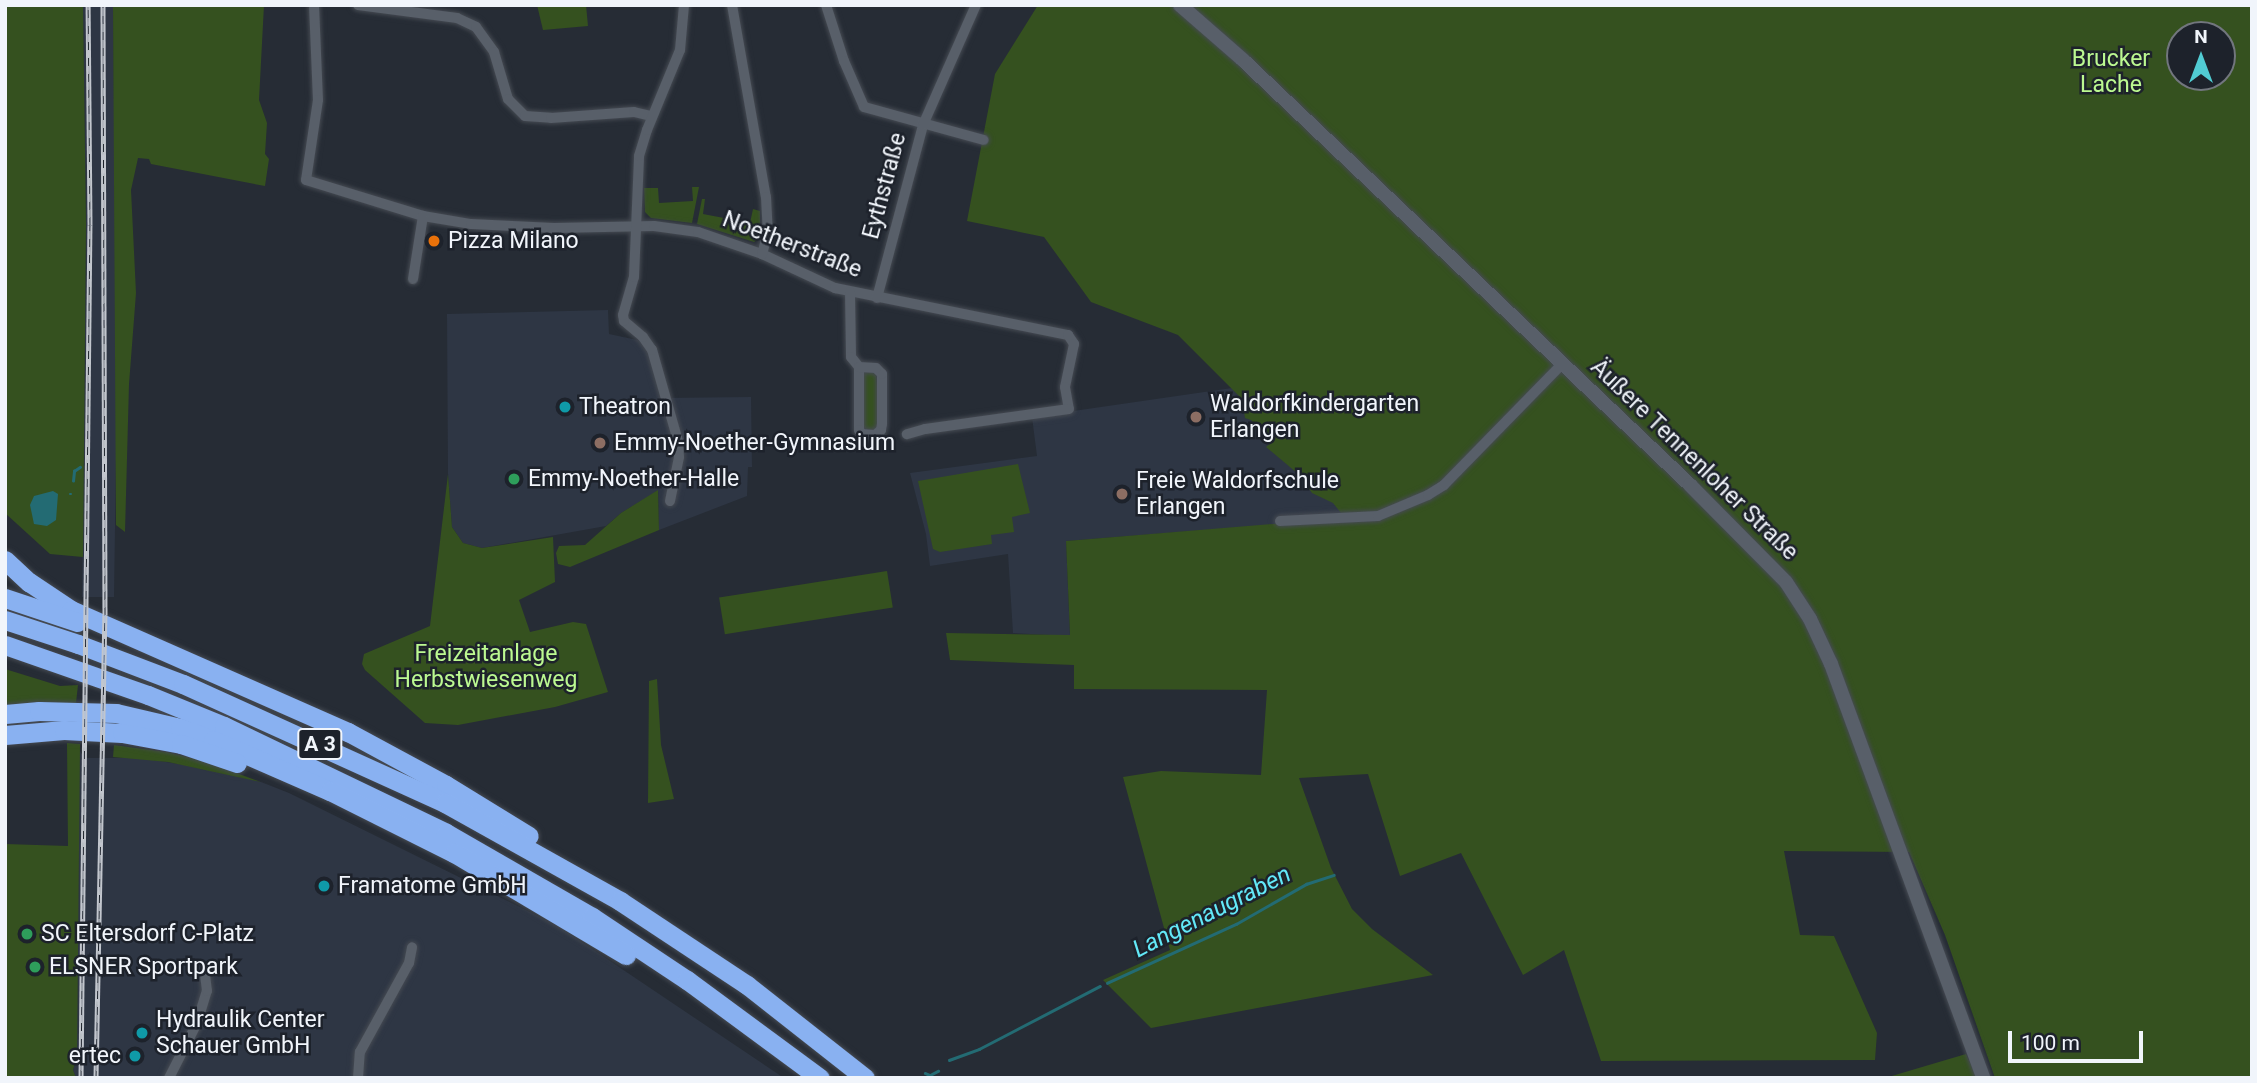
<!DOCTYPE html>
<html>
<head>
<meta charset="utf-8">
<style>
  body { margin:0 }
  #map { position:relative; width:2257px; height:1083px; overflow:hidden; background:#262c35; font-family:Roboto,sans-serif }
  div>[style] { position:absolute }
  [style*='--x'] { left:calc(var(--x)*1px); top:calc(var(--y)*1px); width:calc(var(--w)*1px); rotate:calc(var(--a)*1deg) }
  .built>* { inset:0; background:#2e3644 }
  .green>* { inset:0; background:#35511f; transform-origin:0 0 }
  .water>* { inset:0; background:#236b73 }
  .stream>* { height:2.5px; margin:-1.25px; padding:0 1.25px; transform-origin:1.25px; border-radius:1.25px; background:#236b73 }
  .roads { filter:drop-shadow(0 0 2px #454a52) drop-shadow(0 0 2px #454a52) }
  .street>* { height:10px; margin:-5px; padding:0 5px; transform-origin:5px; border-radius:5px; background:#585f69 }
  .secondary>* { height:14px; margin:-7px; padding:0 7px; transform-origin:7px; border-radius:7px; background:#585f69 }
  .highway>* { height:19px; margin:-9.5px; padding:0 9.5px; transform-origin:9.5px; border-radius:9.5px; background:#89b1f1 }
  .rail>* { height:5px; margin-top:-2.5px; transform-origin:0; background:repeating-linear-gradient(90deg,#1d222b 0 8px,#c2c6cd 0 16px); box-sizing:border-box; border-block:2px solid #c2c6cd }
  .dots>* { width:19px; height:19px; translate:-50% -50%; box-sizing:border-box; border:4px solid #1d222b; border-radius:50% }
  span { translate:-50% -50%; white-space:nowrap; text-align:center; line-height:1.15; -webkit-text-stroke:5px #1d222b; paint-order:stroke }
  .shield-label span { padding:2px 5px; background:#1d222b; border:2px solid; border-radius:5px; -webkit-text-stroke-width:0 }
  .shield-label { font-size:21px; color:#f1f5fb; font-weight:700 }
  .park-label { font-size:23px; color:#bcf991 }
  .street-label { font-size:23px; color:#f1f5fb }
  .poi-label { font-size:23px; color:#f1f5fb }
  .left { translate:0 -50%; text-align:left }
  .right { translate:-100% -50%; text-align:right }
  .water-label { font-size:24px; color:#63e9f8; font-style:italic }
  .frame { position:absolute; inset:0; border:7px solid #f1f5fb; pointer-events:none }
  .north { position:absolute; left:2166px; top:21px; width:70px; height:70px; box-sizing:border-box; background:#1d222b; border:2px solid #72767e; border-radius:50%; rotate:0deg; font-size:19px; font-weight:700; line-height:28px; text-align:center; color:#f1f5fb }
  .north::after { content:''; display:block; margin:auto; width:24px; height:32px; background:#51ccd3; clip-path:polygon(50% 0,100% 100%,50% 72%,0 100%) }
  .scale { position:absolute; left:2008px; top:1031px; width:135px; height:32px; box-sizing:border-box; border:4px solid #f1f5fb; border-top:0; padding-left:9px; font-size:21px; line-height:24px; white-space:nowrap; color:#f1f5fb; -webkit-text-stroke:5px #1d222b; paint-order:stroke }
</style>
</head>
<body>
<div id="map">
  <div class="built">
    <div style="clip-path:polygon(83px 5px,113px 5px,117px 389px,114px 597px,82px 597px,86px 224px)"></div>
    <div style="clip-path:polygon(608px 310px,609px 334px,642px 341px,652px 362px,663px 398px,751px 397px,752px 467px,748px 467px,747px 496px,659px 530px,658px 491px,621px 513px,606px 526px,482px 548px,463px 543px,452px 527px,448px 474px,447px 314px)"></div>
    <div style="clip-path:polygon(1232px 388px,1347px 514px,1345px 519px,1066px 541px,1070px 636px,1013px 633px,1008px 554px,930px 566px,926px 534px,910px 473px,1037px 456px,1032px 417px)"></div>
    <div style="clip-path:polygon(79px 749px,84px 758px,141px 758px,210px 769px,261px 782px,289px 793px,558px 926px,784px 1078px,76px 1078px,73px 1070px,77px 1057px)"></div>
  </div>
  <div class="green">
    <div style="clip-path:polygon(5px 5px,83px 5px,86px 224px,83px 557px,50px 554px,5px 513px)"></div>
    <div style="clip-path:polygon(113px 5px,264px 5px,259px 100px,267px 123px,265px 154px,269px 159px,265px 186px,151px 164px,149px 159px,138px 158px,131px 190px,136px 293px,129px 384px,125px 532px,116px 525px)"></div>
    <div style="clip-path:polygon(537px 5px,586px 5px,588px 26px,543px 30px)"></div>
    <div style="clip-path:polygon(evenodd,1038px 5px,2252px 5px,2252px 1078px,1995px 1078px,1945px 935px,1909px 852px,1784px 851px,1800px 935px,1834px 936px,1877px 1033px,1875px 1060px,1601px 1061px,1564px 950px,1523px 975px,1461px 853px,1400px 876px,1368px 774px,1299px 778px,1331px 868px,1352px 909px,1372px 929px,1433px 975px,1151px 1028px,1103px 980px,1170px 950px,1123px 777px,1161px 771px,1261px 775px,1267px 690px,1074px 689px,1074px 665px,950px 660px,946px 633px,1070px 635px,1066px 541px,1345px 518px,1333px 503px,1312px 493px,1303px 480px,1297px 481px,1297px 473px,1266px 447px,1271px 443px,1251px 420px,1245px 418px,1242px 399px,1178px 335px,1091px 302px,1044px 237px,967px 221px,995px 74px,1038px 5px,2180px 35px,2222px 35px,2222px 77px,2180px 77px,2180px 35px)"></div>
    <div style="clip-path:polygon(692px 187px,699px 187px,692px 223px,651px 218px,645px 212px,644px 188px,658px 188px,659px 203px,693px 201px)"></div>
    <div style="clip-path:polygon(702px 199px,705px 199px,703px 214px,750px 223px,753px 209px,760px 211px,760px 238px,754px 242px,697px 224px)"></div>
    <div style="clip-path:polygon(861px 371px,876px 372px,880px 424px,876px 431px,862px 428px)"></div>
    <div style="clip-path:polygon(1018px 464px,1030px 513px,1012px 517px,1014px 532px,991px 535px,992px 544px,940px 552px,933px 549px,918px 481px)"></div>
    <div style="clip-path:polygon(448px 474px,452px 527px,463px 543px,482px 548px,553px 537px,555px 582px,519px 600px,530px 632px,573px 622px,586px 624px,608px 692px,555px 707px,458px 725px,425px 723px,365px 670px,362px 664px,364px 654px,430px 626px)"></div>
    <div style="clip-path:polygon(658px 490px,659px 530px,570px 567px,558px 564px,556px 553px,559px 546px,585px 545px,621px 513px)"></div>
    <div style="left:887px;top:571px;width:37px;height:170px;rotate:81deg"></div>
    <div style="clip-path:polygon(5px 669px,60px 686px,78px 685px,76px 703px,5px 706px)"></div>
    <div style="clip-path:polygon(657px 679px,661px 745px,674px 799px,648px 803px,649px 681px)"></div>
    <div style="clip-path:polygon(67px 743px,80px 744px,77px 1057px,73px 1070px,76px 1078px,5px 1078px,5px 844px,68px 846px)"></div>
    <div style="clip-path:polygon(114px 745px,166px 752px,204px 761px,261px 782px,168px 762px,113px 757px)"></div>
    <div style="clip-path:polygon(1966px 1054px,1977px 1078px,1885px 1078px)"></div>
  </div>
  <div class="water">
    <div style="clip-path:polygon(53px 491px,58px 494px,56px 520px,47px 526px,34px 524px,30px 505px,34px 496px)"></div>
  </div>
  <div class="stream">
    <div style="--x:73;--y:481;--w:10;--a:-84"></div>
    <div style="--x:74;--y:471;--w:7;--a:-34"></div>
    <div style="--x:70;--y:494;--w:1;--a:0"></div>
    <div style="--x:1107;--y:983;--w:142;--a:-24.6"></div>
    <div style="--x:1236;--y:924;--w:81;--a:-29.7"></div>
    <div style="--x:1306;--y:884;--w:29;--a:-18"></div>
    <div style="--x:949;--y:1060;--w:32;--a:-20"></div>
    <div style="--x:979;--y:1049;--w:136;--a:-27.5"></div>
    <div style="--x:925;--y:1073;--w:5;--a:22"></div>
    <div style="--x:930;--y:1075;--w:9;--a:-27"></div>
  </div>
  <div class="roads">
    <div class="street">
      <div style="--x:314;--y:5;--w:95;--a:87.6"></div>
      <div style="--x:318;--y:100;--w:81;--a:98.5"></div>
      <div style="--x:306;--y:180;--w:122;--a:17.1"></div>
      <div style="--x:423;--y:216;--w:49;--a:9.5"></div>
      <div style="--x:471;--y:224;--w:83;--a:2.8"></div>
      <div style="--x:554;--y:228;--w:100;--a:-1.1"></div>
      <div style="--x:654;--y:226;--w:44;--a:7.8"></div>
      <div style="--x:698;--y:232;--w:68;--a:19"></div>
      <div style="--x:762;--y:254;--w:81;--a:25"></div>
      <div style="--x:835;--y:288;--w:238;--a:11.4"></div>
      <div style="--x:1068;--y:335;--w:11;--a:56"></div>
      <div style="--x:1074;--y:344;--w:44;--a:101.8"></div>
      <div style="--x:1065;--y:387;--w:22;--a:80"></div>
      <div style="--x:1069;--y:409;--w:145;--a:172.1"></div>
      <div style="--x:925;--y:429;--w:19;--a:164"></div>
      <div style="--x:358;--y:5;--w:100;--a:7.5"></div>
      <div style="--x:457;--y:18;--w:21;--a:25"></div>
      <div style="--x:476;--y:27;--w:31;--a:54"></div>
      <div style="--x:494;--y:52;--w:49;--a:73.4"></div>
      <div style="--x:508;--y:99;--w:24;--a:45"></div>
      <div style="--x:525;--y:116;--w:26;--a:4"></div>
      <div style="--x:551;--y:118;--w:83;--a:-4.1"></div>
      <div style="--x:634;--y:112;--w:18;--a:13"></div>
      <div style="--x:732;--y:5;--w:195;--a:80"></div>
      <div style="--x:766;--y:197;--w:35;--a:87"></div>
      <div style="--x:768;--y:232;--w:23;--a:105"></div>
      <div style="--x:826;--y:5;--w:59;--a:72.2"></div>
      <div style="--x:844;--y:61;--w:50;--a:66.5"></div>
      <div style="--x:864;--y:107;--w:124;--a:15.4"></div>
      <div style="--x:413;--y:279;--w:64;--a:-81"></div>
      <div style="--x:850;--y:292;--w:65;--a:89.1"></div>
      <div style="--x:851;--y:357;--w:13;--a:51"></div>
      <div style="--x:859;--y:367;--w:63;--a:90"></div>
      <div style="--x:859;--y:430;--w:5;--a:53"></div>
      <div style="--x:862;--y:434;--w:13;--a:4"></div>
      <div style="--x:875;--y:435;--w:8;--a:-40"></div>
      <div style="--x:881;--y:430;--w:6;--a:-81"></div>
      <div style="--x:882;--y:424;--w:50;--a:-90"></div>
      <div style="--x:882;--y:374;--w:8;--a:-135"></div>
      <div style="--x:876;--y:368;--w:17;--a:-177"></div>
      <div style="--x:877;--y:298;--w:179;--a:-75.1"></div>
      <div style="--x:923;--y:125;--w:131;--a:-66.2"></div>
      <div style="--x:670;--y:501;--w:45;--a:-78.4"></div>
      <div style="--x:679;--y:457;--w:16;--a:-94"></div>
      <div style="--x:678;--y:441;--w:95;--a:-105.9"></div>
      <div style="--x:652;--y:350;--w:16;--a:-125"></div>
      <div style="--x:643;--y:337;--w:25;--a:-140"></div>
      <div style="--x:624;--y:321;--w:6;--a:-99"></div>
      <div style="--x:623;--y:315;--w:40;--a:-74"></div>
      <div style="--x:634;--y:277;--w:121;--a:-87.6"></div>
      <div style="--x:639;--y:156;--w:27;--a:-73"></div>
      <div style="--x:647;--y:130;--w:87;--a:-67.6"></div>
      <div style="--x:680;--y:50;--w:45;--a:-84.9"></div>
      <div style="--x:1280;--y:521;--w:98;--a:-2.9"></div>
      <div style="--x:1378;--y:516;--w:54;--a:-22.8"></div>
      <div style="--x:1428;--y:495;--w:19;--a:-32"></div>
      <div style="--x:1444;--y:485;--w:169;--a:-45.7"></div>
      <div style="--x:169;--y:1078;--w:62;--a:-63"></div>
      <div style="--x:197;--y:1023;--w:34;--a:-73"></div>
      <div style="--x:207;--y:991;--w:17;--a:-97"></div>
      <div style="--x:358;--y:1078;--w:26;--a:-86"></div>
      <div style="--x:360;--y:1052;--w:102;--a:-61.2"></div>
      <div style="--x:409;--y:963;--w:16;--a:-79"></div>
    </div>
    <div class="secondary">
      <div style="--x:1180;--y:5;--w:84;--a:41.1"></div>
      <div style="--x:1243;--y:60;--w:617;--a:43.55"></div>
      <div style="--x:1690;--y:485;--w:136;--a:45.3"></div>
      <div style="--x:1786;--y:582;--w:44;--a:57"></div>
      <div style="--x:1810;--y:619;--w:50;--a:65"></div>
      <div style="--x:1831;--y:664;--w:441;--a:69.8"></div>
    </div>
    <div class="highway">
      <div style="--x:5;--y:560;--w:33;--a:43"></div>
      <div style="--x:29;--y:582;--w:50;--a:33.7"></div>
      <div style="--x:71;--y:610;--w:303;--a:23.8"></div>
      <div style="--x:348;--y:732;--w:111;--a:28.4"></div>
      <div style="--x:446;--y:785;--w:97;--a:31.6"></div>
      <div style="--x:5;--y:598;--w:76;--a:18.4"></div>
      <div style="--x:5;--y:620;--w:77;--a:18.2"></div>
      <div style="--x:78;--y:644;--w:112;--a:20.9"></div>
      <div style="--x:183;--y:684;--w:288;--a:24.4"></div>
      <div style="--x:445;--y:803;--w:201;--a:29.2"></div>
      <div style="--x:620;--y:901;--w:152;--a:33.5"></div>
      <div style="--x:747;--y:985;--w:150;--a:38.2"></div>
      <div style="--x:5;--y:645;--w:151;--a:19.3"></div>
      <div style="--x:148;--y:695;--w:82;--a:22.2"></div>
      <div style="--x:224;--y:726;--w:246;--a:25.7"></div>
      <div style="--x:446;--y:833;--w:168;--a:29.9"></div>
      <div style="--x:592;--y:917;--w:114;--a:33.6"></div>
      <div style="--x:687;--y:980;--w:165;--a:36.4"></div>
      <div style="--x:5;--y:714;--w:34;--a:-5"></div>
      <div style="--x:39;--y:711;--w:77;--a:1.5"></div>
      <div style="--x:116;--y:713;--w:66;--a:13.2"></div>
      <div style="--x:180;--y:728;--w:35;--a:20"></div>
      <div style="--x:213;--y:740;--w:128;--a:23.6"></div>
      <div style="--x:330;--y:791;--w:139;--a:26.6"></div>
      <div style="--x:454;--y:853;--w:200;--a:30.7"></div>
      <div style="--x:5;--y:735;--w:59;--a:-4.8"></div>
      <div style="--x:64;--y:730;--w:58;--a:3"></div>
      <div style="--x:122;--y:733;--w:60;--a:10.6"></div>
      <div style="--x:181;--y:744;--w:59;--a:18.7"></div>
    </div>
  </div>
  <div class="rail">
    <div style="--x:81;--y:1078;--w:853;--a:-89.4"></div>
    <div style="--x:90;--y:225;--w:220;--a:-90.5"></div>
    <div style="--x:96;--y:1078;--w:463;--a:-88.9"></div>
    <div style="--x:105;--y:615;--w:610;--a:-90.19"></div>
  </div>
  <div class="dots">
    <div style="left:434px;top:241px;background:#e8710a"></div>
    <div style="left:565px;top:407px;background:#0f9aa8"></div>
    <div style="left:1196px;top:417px;background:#8d6e63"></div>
    <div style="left:600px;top:443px;background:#8d6e63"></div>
    <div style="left:514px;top:479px;background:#2e9e5b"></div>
    <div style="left:1122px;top:494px;background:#8d6e63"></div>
    <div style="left:324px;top:886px;background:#0f9aa8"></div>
    <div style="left:27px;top:934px;background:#2e9e5b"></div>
    <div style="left:35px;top:967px;background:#2e9e5b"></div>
    <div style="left:142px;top:1033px;background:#0f9aa8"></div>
    <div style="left:135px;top:1056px;background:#0f9aa8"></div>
  </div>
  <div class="shield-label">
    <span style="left:320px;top:744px">A 3</span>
  </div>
  <div class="park-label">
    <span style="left:2111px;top:72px">Brucker<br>Lache</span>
    <span style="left:486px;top:667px">Freizeitanlage<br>Herbstwiesenweg</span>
  </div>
  <div class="street-label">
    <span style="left:885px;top:186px;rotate:-75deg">Eythstraße</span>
    <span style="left:792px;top:245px;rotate:21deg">Noetherstraße</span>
    <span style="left:1694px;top:460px;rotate:44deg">Äußere Tennenloher Straße</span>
  </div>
  <div class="poi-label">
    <span class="left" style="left:448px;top:241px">Pizza Milano</span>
    <span class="left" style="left:1210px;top:417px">Waldorfkindergarten<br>Erlangen</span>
    <span class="left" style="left:579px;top:407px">Theatron</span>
    <span class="left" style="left:614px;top:443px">Emmy-Noether-Gymnasium</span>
    <span class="left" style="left:528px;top:479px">Emmy-Noether-Halle</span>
    <span class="left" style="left:1136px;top:494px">Freie Waldorfschule<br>Erlangen</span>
    <span class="left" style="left:338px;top:886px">Framatome GmbH</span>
    <span class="left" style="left:41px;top:934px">SC Eltersdorf C-Platz</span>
    <span class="left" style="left:49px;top:967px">ELSNER Sportpark</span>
    <span class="left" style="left:156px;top:1033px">Hydraulik Center<br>Schauer GmbH</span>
    <span class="right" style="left:121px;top:1056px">ertec</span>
  </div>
  <div class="water-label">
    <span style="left:1212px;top:912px;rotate:-27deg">Langenaugraben</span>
  </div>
  <div class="frame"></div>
  <div class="north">N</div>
  <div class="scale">100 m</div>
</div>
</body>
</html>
